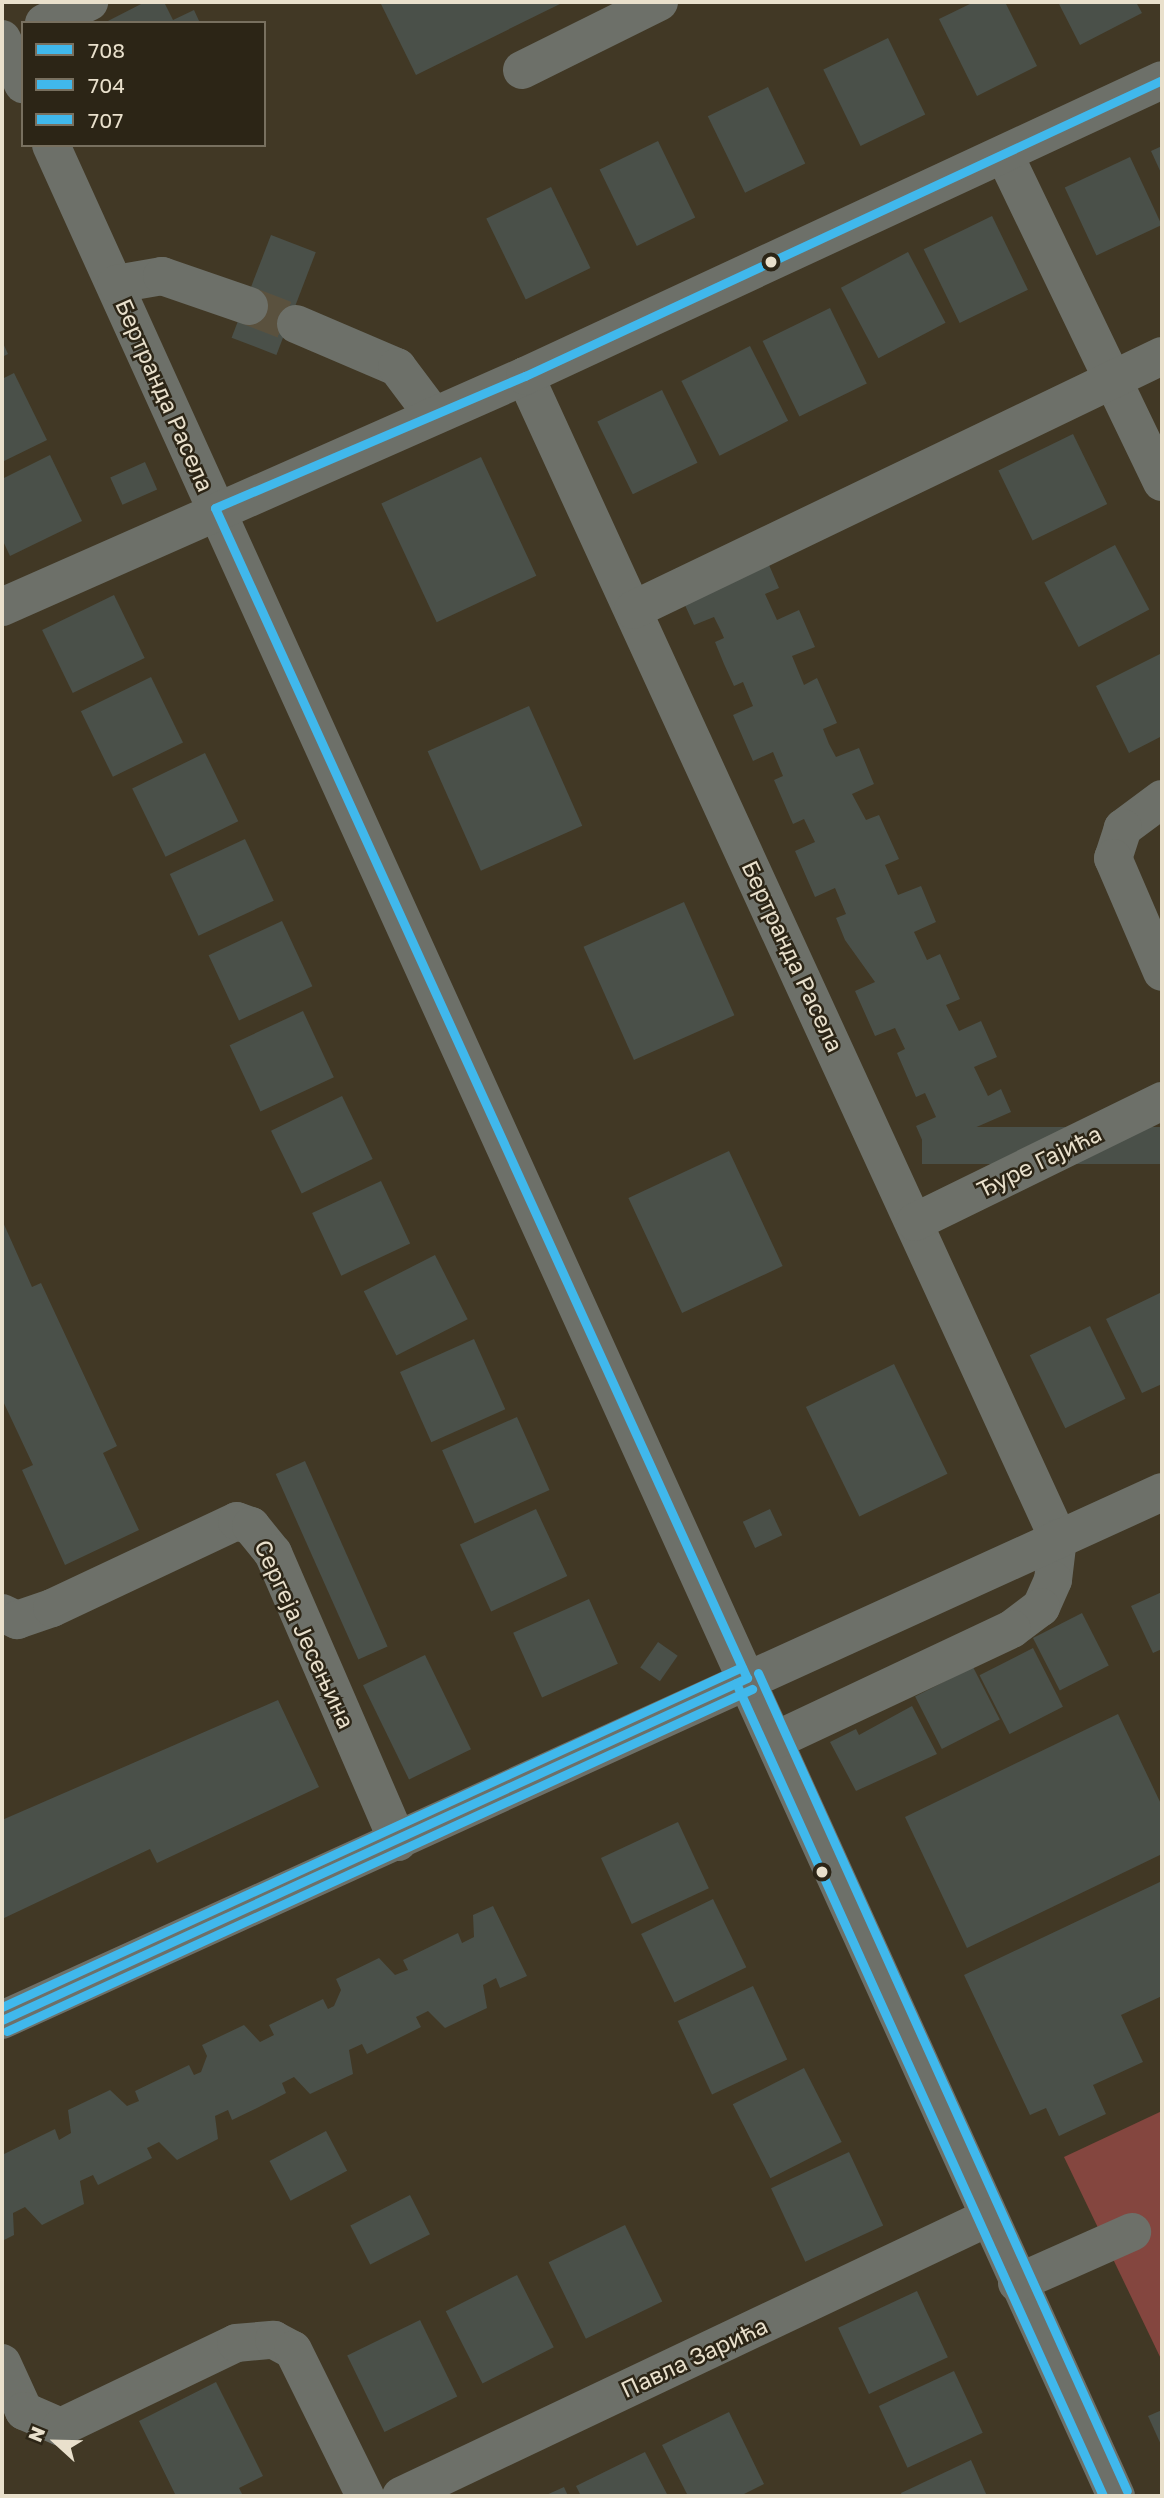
<!DOCTYPE html>
<html>
<head>
<meta charset="utf-8">
<style>
  body { margin:0 }
  #map { position:relative; width:1164px; height:2498px; overflow:hidden; background:#413825; font-family:"Golos Text",sans-serif }
  div>[style] { position:absolute }
  [style*='--x'] { left:calc(var(--x)*1px); top:calc(var(--y)*1px); width:calc(var(--w)*1px); rotate:calc(var(--a)*1deg) }
  .green>* { inset:0; background:#84463f }
  .building>* { inset:0; background:#4a5049; transform-origin:0 0 }
  .minor-tunnel>* { height:38px; margin-top:-19px; transform-origin:0; background:repeating-linear-gradient(90deg,#5a513e 0 38px,transparent 0 57px) }
  .minor>* { height:38px; margin:-19px; padding:0 19px; transform-origin:19px; border-radius:19px; background:#6d7069 }
  .bus-1>* { height:9px; margin:-4.5px; padding:0 4.5px; transform-origin:4.5px; border-radius:4.5px; background:#40b8ec }
  .bus-2>* { height:9px; margin:-4.5px; padding:0 4.5px; transform-origin:4.5px; border-radius:4.5px; background:#40b8ec }
  .bus-3>* { height:9px; margin:-4.5px; padding:0 4.5px; transform-origin:4.5px; border-radius:4.5px; background:#40b8ec }
  .dots>* { width:19px; height:19px; translate:-50% -50%; box-sizing:border-box; border:4px solid #2c2516; border-radius:50% }
  span { translate:-50% -50%; white-space:nowrap; text-align:center; line-height:1.15; -webkit-text-stroke:5px #2c2516; paint-order:stroke }
  .street-label { font-size:23px; color:#e9e0cc }
  .frame { position:absolute; inset:0; border:4px solid #e9e0cc; pointer-events:none }
  .legend { position:absolute; left:21px; top:21px; width:245px; height:126px; box-sizing:border-box; background:#2c2516; border:2px solid #78705f; margin:0; padding:9px 12px; list-style:none; font-size:21px; color:#e9e0cc }
  .legend li { display:flex; align-items:center; gap:14px; height:35px }
  .legend b { width:35px; border:2px solid #78705f }
  .north { position:absolute; left:21px; top:2407px; width:70px; height:70px; -webkit-text-stroke:5px #2c2516; paint-order:stroke; rotate:292deg; font-size:19px; font-weight:700; line-height:28px; text-align:center; color:#e9e0cc }
  .north::after { content:''; display:block; margin:auto; width:24px; height:32px; background:#e9e0cc; clip-path:polygon(50% 0,100% 100%,50% 72%,0 100%) }
</style>
</head>
<body>
<div id="map">
  <div class="green">
    <div style="clip-path:polygon(1162px 2111px,1162px 2361px,1064px 2157px)"></div>
  </div>
  <div class="building">
    <div style="clip-path:polygon(145px 2px,164px 2px,173px 20px,194px 10px,200px 23px,104px 23px)"></div>
    <div style="clip-path:polygon(380px 2px,564px 2px,416px 75px)"></div>
    <div style="clip-path:polygon(974px 2px,1005px 2px,1037px 66px,977px 96px,939px 19px)"></div>
    <div style="clip-path:polygon(1058px 2px,1136px 2px,1142px 13px,1080px 45px)"></div>
    <div style="left:888px;top:38px;width:85px;height:72px;rotate:64deg"></div>
    <div style="left:768px;top:87px;width:85px;height:67px;rotate:64deg"></div>
    <div style="left:658px;top:141px;width:85px;height:65px;rotate:64deg"></div>
    <div style="clip-path:polygon(1162px 146px,1162px 175px,1151px 151px)"></div>
    <div style="left:1130px;top:157px;width:75px;height:72px;rotate:65deg"></div>
    <div style="left:551px;top:187px;width:90px;height:72px;rotate:64deg"></div>
    <div style="left:992px;top:216px;width:82px;height:76px;rotate:64deg"></div>
    <div style="left:271px;top:235px;width:48px;height:110px;rotate:21deg"></div>
    <div style="left:908px;top:252px;width:80px;height:76px;rotate:62deg"></div>
    <div style="left:830px;top:308px;width:84px;height:75px;rotate:64deg"></div>
    <div style="clip-path:polygon(2px 341px,8px 354px,2px 357px)"></div>
    <div style="left:750px;top:346px;width:84px;height:77px;rotate:63deg"></div>
    <div style="clip-path:polygon(14px 373px,47px 440px,2px 462px,2px 379px)"></div>
    <div style="left:662px;top:390px;width:81px;height:72px;rotate:64deg"></div>
    <div style="left:1073px;top:434px;width:78px;height:83px;rotate:64deg"></div>
    <div style="clip-path:polygon(50px 455px,82px 521px,10px 556px,2px 539px,2px 479px)"></div>
    <div style="left:481px;top:457px;width:131px;height:110px;rotate:65deg"></div>
    <div style="left:145px;top:462px;width:30px;height:38px;rotate:66deg"></div>
    <div style="left:1115px;top:545px;width:73px;height:80px;rotate:62deg"></div>
    <div style="clip-path:polygon(769px 565px,779px 588px,765px 594px,777px 620px,799px 610px,815px 647px,792px 656px,804px 685px,817px 678px,837px 723px,823px 729px,829px 744px,836px 757px,859px 748px,874px 784px,852px 794px,866px 820px,879px 815px,899px 859px,885px 865px,898px 895px,921px 886px,936px 922px,914px 932px,927px 960px,940px 954px,960px 999px,946px 1005px,959px 1031px,981px 1021px,997px 1057px,974px 1067px,988px 1096px,1001px 1089px,1011px 1112px,926px 1149px,916px 1126px,936px 1117px,925px 1093px,916px 1097px,897px 1053px,905px 1049px,895px 1028px,875px 1036px,855px 991px,875px 982px,845px 940px,836px 918px,846px 914px,835px 888px,815px 897px,795px 851px,815px 842px,804px 819px,793px 824px,774px 780px,783px 776px,773px 752px,753px 761px,733px 715px,753px 706px,743px 682px,734px 686px,724px 664px,715px 642px,724px 638px,720px 629px,714px 617px,694px 625px,684px 603px)"></div>
    <div style="left:114px;top:595px;width:70px;height:80px;rotate:64deg"></div>
    <div style="clip-path:polygon(1162px 653px,1162px 736px,1129px 753px,1096px 686px)"></div>
    <div style="left:151px;top:677px;width:73px;height:78px;rotate:64deg"></div>
    <div style="left:529px;top:706px;width:131px;height:111px;rotate:66deg"></div>
    <div style="left:205px;top:753px;width:76px;height:81px;rotate:64deg"></div>
    <div style="left:245px;top:839px;width:68px;height:83px;rotate:65deg"></div>
    <div style="left:684px;top:902px;width:124px;height:110px;rotate:66deg"></div>
    <div style="left:282px;top:921px;width:72px;height:81px;rotate:65deg"></div>
    <div style="left:303px;top:1011px;width:73px;height:81px;rotate:65deg"></div>
    <div style="left:342px;top:1096px;width:70px;height:79px;rotate:64deg"></div>
    <div style="left:1162px;top:1127px;width:37px;height:240px;rotate:90deg"></div>
    <div style="left:729px;top:1151px;width:127px;height:111px;rotate:65deg"></div>
    <div style="left:381px;top:1181px;width:69px;height:76px;rotate:65deg"></div>
    <div style="clip-path:polygon(2px 1220px,32px 1287px,41px 1283px,117px 1446px,103px 1453px,139px 1530px,65px 1565px,22px 1470px,33px 1465px,2px 1399px)"></div>
    <div style="left:435px;top:1255px;width:72px;height:80px;rotate:63deg"></div>
    <div style="clip-path:polygon(1162px 1292px,1162px 1384px,1142px 1393px,1106px 1319px)"></div>
    <div style="left:1090px;top:1326px;width:81px;height:67px;rotate:64deg"></div>
    <div style="left:474px;top:1339px;width:77px;height:81px;rotate:66deg"></div>
    <div style="left:894px;top:1364px;width:122px;height:98px;rotate:64deg"></div>
    <div style="left:517px;top:1417px;width:80px;height:82px;rotate:66deg"></div>
    <div style="left:305px;top:1461px;width:203px;height:32px;rotate:66deg"></div>
    <div style="left:536px;top:1509px;width:74px;height:84px;rotate:65deg"></div>
    <div style="left:770px;top:1509px;width:29px;height:30px;rotate:65deg"></div>
    <div style="clip-path:polygon(1162px 1592px,1162px 1649px,1153px 1653px,1131px 1606px)"></div>
    <div style="left:589px;top:1599px;width:71px;height:83px;rotate:66deg"></div>
    <div style="left:1082px;top:1613px;width:59px;height:55px;rotate:63deg"></div>
    <div style="left:658px;top:1642px;width:24px;height:31px;rotate:35deg"></div>
    <div style="left:1033px;top:1648px;width:66px;height:60px;rotate:63deg"></div>
    <div style="left:425px;top:1655px;width:105px;height:69px;rotate:64deg"></div>
    <div style="left:973px;top:1667px;width:59px;height:65px;rotate:63deg"></div>
    <div style="clip-path:polygon(278px 1700px,319px 1787px,157px 1863px,150px 1849px,2px 1919px,2px 1820px)"></div>
    <div style="clip-path:polygon(912px 1706px,937px 1754px,856px 1791px,830px 1742px,856px 1729px,859px 1735px)"></div>
    <div style="clip-path:polygon(1118px 1714px,1162px 1806px,1162px 1854px,967px 1948px,905px 1817px)"></div>
    <div style="left:678px;top:1822px;width:73px;height:85px;rotate:65deg"></div>
    <div style="clip-path:polygon(1162px 1881px,1162px 1996px,1121px 2015px,1143px 2062px,1093px 2085px,1106px 2114px,1059px 2136px,1046px 2108px,1030px 2115px,964px 1975px)"></div>
    <div style="left:713px;top:1899px;width:76px;height:80px;rotate:64deg"></div>
    <div style="clip-path:polygon(493px 1906px,527px 1976px,500px 1988px,496px 1978px,483px 1985px,487px 2008px,445px 2028px,428px 2011px,416px 2017px,421px 2027px,367px 2054px,362px 2044px,349px 2050px,353px 2074px,310px 2094px,294px 2077px,282px 2083px,286px 2093px,259px 2107px,232px 2120px,228px 2110px,215px 2116px,218px 2139px,177px 2160px,159px 2142px,147px 2148px,152px 2158px,98px 2185px,93px 2175px,80px 2181px,84px 2204px,42px 2225px,25px 2207px,13px 2213px,14px 2235px,2px 2241px,2px 2155px,55px 2129px,59px 2140px,71px 2133px,68px 2110px,110px 2090px,127px 2106px,139px 2101px,135px 2091px,189px 2065px,194px 2075px,201px 2072px,207px 2056px,202px 2045px,244px 2025px,260px 2042px,274px 2035px,269px 2025px,323px 1999px,328px 2009px,334px 2006px,341px 1990px,336px 1979px,379px 1958px,395px 1975px,408px 1970px,403px 1960px,458px 1933px,462px 1943px,474px 1937px,473px 1915px)"></div>
    <div style="left:753px;top:1986px;width:81px;height:83px;rotate:65deg"></div>
    <div style="left:804px;top:2068px;width:83px;height:80px;rotate:63deg"></div>
    <div style="left:326px;top:2131px;width:45px;height:64px;rotate:62deg"></div>
    <div style="left:849px;top:2152px;width:81px;height:86px;rotate:65deg"></div>
    <div style="left:410px;top:2195px;width:44px;height:67px;rotate:63deg"></div>
    <div style="left:625px;top:2225px;width:85px;height:85px;rotate:64deg"></div>
    <div style="left:517px;top:2275px;width:81px;height:80px;rotate:63deg"></div>
    <div style="left:917px;top:2291px;width:73px;height:87px;rotate:65deg"></div>
    <div style="left:420px;top:2320px;width:85px;height:81px;rotate:64deg"></div>
    <div style="left:954px;top:2371px;width:68px;height:83px;rotate:65deg"></div>
    <div style="clip-path:polygon(216px 2382px,263px 2476px,239px 2488px,243px 2496px,176px 2496px,139px 2421px)"></div>
    <div style="clip-path:polygon(1162px 2410px,1162px 2447px,1148px 2416px)"></div>
    <div style="clip-path:polygon(729px 2412px,764px 2484px,740px 2496px,688px 2496px,662px 2445px)"></div>
    <div style="clip-path:polygon(645px 2452px,668px 2496px,581px 2496px,576px 2486px)"></div>
    <div style="clip-path:polygon(971px 2460px,987px 2496px,902px 2496px,901px 2493px)"></div>
    <div style="clip-path:polygon(564px 2487px,568px 2496px,544px 2496px)"></div>
  </div>
  <div class="minor-tunnel">
    <div style="--x:249;--y:306;--w:50;--a:21"></div>
  </div>
  <div class="minor">
    <div style="--x:44;--y:23;--w:50;--a:-25"></div>
    <div style="--x:2;--y:39;--w:50;--a:65"></div>
    <div style="--x:522;--y:70;--w:153;--a:-26.4"></div>
    <div style="--x:51;--y:145;--w:2581;--a:65.63"></div>
    <div style="--x:1004;--y:154;--w:364;--a:64.3"></div>
    <div style="--x:116;--y:284;--w:47;--a:-9.9"></div>
    <div style="--x:162;--y:276;--w:92;--a:19"></div>
    <div style="--x:296;--y:324;--w:110;--a:23.1"></div>
    <div style="--x:397;--y:367;--w:60;--a:53.1"></div>
    <div style="--x:525;--y:376;--w:1278;--a:65.36"></div>
    <div style="--x:1058;--y:1538;--w:42;--a:96.8"></div>
    <div style="--x:1053;--y:1580;--w:30;--a:114"></div>
    <div style="--x:1041;--y:1607;--w:36;--a:143"></div>
    <div style="--x:1012;--y:1629;--w:261;--a:154.8"></div>
    <div style="--x:2;--y:607;--w:572;--a:-23.83"></div>
    <div style="--x:525;--y:376;--w:702;--a:-24.92"></div>
    <div style="--x:633;--y:610;--w:587;--a:-25.65"></div>
    <div style="--x:1162;--y:799;--w:49;--a:143.4"></div>
    <div style="--x:1123;--y:828;--w:32;--a:108"></div>
    <div style="--x:1113;--y:858;--w:124;--a:66.7"></div>
    <div style="--x:915;--y:1222;--w:275;--a:-26.1"></div>
    <div style="--x:2;--y:1613;--w:17;--a:25"></div>
    <div style="--x:17;--y:1620;--w:37;--a:-19"></div>
    <div style="--x:52;--y:1608;--w:204;--a:-25.2"></div>
    <div style="--x:237;--y:1521;--w:15;--a:20"></div>
    <div style="--x:251;--y:1526;--w:35;--a:51"></div>
    <div style="--x:273;--y:1553;--w:315;--a:66.6"></div>
    <div style="--x:2;--y:2020;--w:1275;--a:-24.47"></div>
    <div style="--x:1017;--y:2283;--w:126;--a:-23.9"></div>
    <div style="--x:2;--y:2363;--w:53;--a:65.4"></div>
    <div style="--x:24;--y:2411;--w:40;--a:23.4"></div>
    <div style="--x:61;--y:2427;--w:194;--a:-25.6"></div>
    <div style="--x:236;--y:2343;--w:38;--a:-5"></div>
    <div style="--x:274;--y:2340;--w:21;--a:28"></div>
    <div style="--x:293;--y:2350;--w:163;--a:63.7"></div>
    <div style="--x:401;--y:2496;--w:649;--a:-25.38"></div>
  </div>
  <div class="bus-1">
    <div style="--x:215;--y:508;--w:1285;--a:65.55"></div>
    <div style="--x:215;--y:508;--w:337;--a:-23.1"></div>
    <div style="--x:525;--y:376;--w:702;--a:-24.92"></div>
    <div style="--x:2;--y:2020;--w:820;--a:-24.66"></div>
  </div>
  <div class="bus-2">
    <div style="--x:736;--y:1683;--w:892;--a:65.7"></div>
    <div style="--x:7;--y:2031;--w:820;--a:-24.66"></div>
  </div>
  <div class="bus-3">
    <div style="--x:758;--y:1673;--w:897;--a:65.72"></div>
    <div style="--x:2;--y:2007;--w:814;--a:-24.68"></div>
  </div>
  <div class="dots">
    <div style="left:771px;top:262px;background:#e9e0cc"></div>
    <div style="left:822px;top:1872px;background:#e9e0cc"></div>
  </div>
  <div class="street-label">
    <span style="left:165px;top:395px;rotate:66deg">Бертранда Расела</span>
    <span style="left:793px;top:956px;rotate:65deg">Бертранда Расела</span>
    <span style="left:1039px;top:1161px;rotate:-26deg">Ђуре Гајића</span>
    <span style="left:305px;top:1634px;rotate:65deg">Сергеја Јесењина</span>
    <span style="left:694px;top:2357px;rotate:-25deg">Павла Зарића</span>
  </div>
  <div class="frame"></div>
  <ul class="legend">
  <li><b style="height:9px;background:#40b8ec"></b>708</li>
  <li><b style="height:9px;background:#40b8ec"></b>704</li>
  <li><b style="height:9px;background:#40b8ec"></b>707</li>
  </ul>
  <div class="north">N</div>
</div>
</body>
</html>
